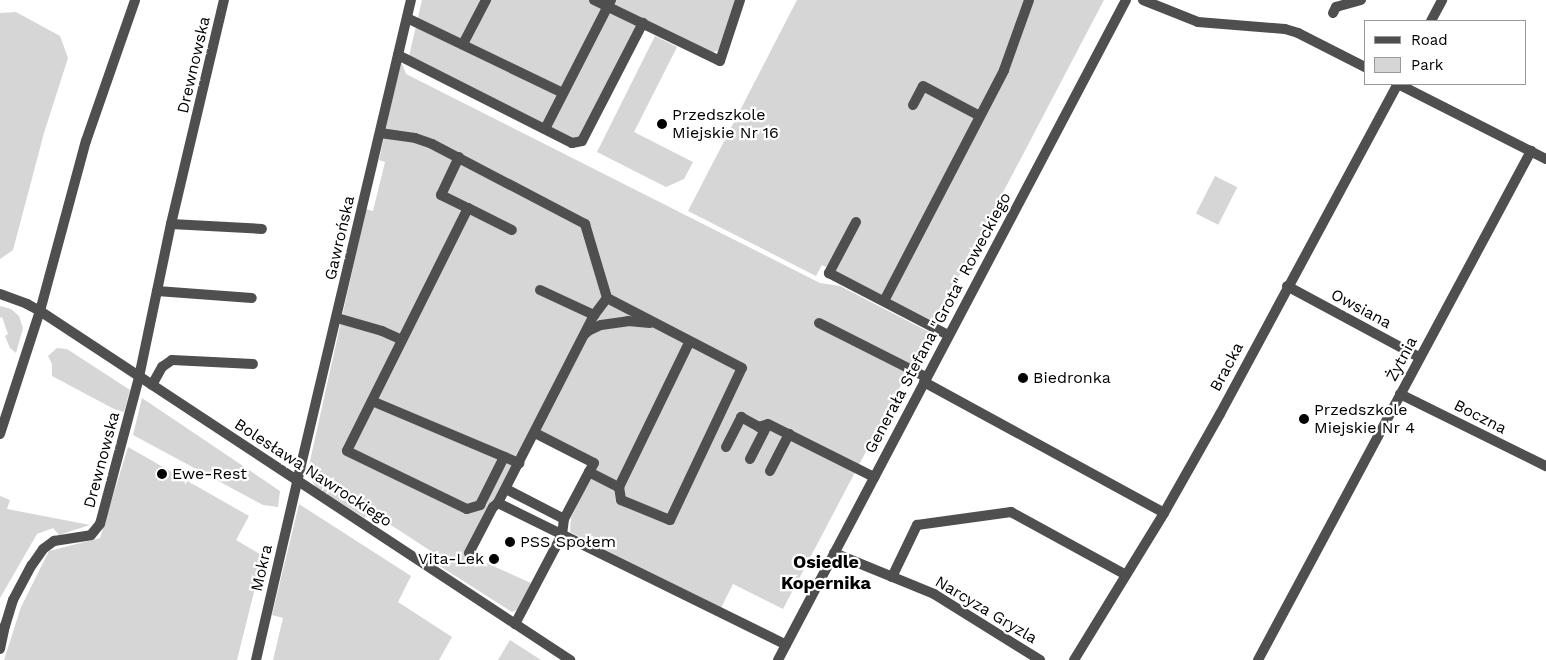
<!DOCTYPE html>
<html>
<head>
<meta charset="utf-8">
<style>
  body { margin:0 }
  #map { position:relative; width:1546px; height:660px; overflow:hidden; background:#fff; font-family:"Work Sans",sans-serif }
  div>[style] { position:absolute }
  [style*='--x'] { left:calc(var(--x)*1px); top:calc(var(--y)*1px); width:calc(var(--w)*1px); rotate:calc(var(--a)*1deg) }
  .green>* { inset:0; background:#d6d6d6; transform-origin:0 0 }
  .minor>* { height:10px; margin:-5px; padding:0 5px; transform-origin:5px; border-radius:5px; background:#4f4f4f }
  .tertiary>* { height:10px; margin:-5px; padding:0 5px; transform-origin:5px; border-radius:5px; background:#4f4f4f }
  .dots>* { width:14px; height:14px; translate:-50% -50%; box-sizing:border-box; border:2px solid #fff; border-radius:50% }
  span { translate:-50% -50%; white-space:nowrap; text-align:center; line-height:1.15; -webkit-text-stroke:4.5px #fff; paint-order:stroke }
  .street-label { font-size:16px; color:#000 }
  .poi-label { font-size:16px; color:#000 }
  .left { translate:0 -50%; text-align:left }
  .right { translate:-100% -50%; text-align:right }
  .neighbourhood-label { font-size:18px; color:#000; font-weight:700 }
  .legend { position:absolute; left:1364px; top:20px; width:162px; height:65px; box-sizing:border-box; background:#fff; border:1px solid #999; margin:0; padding:6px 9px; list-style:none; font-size:15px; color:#000 }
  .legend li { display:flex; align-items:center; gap:10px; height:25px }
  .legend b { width:25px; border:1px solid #999 }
</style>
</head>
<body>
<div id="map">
  <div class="green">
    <div style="clip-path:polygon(422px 0,736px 0,718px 51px,712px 52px,641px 18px,579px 138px,575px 139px,409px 56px)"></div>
    <div style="clip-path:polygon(797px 0,1104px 0,935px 322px,822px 265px,816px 276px,688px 211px)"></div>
    <div style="clip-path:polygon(16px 12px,60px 36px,68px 58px,44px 133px,13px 250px,0 259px,0 13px)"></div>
    <div style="clip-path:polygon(655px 36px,677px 47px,634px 132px,693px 162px,684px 179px,666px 187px,597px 152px)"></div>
    <div style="clip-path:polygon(401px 61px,406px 74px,820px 283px,840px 286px,929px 332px,783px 609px,733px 584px,721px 608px,570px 532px,571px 518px,598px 460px,534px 429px,464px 553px,531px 583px,517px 610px,512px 612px,435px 563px,440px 557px,371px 512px,365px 518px,316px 487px,311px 479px,308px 470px,366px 209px,373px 211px,385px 162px,379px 160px)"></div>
    <div style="left:1215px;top:176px;width:25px;height:42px;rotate:27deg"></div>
    <div style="clip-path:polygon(0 306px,11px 309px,19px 316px,23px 328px,16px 353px,10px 348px,5px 336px,8px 334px,2px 317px,0 318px)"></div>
    <div style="clip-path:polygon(57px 348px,67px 349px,130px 390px,124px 412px,114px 409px,52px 376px,52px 364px,48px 356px)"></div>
    <div style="clip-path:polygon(142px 398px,280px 491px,278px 507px,263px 505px,133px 435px)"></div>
    <div style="clip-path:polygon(128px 447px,249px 516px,236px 540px,263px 556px,237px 660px,4px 660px,21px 607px,49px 551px,100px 538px)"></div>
    <div style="clip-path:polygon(0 496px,10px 500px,7px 509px,90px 525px,59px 535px,53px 528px,37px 534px,0 598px)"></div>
    <div style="clip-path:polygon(299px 504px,411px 576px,398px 602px,452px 637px,439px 660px,273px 660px,283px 618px,272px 615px)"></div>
    <div style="clip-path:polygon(510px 640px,541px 660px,498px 660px)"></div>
  </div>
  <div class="minor">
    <div style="--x:594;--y:0;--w:140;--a:25.8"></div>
    <div style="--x:720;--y:61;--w:64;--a:-71.8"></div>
    <div style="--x:1143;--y:0;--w:59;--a:21.8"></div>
    <div style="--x:1198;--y:22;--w:87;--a:4.6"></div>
    <div style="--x:1285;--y:29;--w:14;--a:17"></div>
    <div style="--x:1298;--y:33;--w:75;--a:26.9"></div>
    <div style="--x:1333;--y:13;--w:7;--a:-63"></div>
    <div style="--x:1336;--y:7;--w:26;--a:-16"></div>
    <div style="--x:407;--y:18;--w:173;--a:25.7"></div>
    <div style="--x:1431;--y:21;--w:24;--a:-62"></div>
    <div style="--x:463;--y:44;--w:50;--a:-62.4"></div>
    <div style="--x:398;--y:55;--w:195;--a:26.8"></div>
    <div style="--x:572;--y:143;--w:10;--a:-11"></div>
    <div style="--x:582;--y:141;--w:133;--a:-62.7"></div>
    <div style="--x:1398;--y:84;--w:166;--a:26.9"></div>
    <div style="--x:913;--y:105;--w:21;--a:-62"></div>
    <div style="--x:923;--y:86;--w:64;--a:27.8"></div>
    <div style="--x:545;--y:129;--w:145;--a:-62.9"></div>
    <div style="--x:380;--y:133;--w:35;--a:8"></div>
    <div style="--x:415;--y:138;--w:18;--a:19"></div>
    <div style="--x:432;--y:144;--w:173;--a:27.6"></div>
    <div style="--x:585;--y:224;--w:77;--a:73.4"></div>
    <div style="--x:607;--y:298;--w:21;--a:127"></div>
    <div style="--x:594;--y:315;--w:211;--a:117.1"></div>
    <div style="--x:498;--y:503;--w:6;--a:141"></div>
    <div style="--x:493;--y:507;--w:52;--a:117.6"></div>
    <div style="--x:459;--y:157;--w:42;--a:115.3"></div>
    <div style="--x:441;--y:195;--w:30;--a:26"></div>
    <div style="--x:468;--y:208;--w:271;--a:116.5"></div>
    <div style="--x:347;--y:451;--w:133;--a:25.8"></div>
    <div style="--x:467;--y:509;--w:14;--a:-17"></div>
    <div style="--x:480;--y:505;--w:54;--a:-63.4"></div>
    <div style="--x:468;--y:208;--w:49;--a:26.6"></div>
    <div style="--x:856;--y:222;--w:58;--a:117.9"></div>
    <div style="--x:829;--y:273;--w:134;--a:27.5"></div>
    <div style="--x:171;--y:224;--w:91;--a:3.1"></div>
    <div style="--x:1287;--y:286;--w:150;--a:28.3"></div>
    <div style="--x:540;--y:290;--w:60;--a:24.8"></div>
    <div style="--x:157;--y:291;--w:95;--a:4.2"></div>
    <div style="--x:0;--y:294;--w:29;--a:20"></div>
    <div style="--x:27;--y:304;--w:15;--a:28"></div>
    <div style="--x:884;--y:301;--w:260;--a:-62.5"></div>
    <div style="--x:1004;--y:70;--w:74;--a:-70.3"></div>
    <div style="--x:337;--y:318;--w:47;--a:16.1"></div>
    <div style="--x:382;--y:331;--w:22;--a:24"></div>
    <div style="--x:819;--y:323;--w:120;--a:26.8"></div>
    <div style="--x:585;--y:334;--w:4;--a:-45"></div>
    <div style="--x:588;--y:331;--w:14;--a:-25"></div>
    <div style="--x:601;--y:325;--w:27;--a:-8"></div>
    <div style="--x:628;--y:321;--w:22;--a:5"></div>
    <div style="--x:924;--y:382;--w:273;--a:28.6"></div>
    <div style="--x:152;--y:385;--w:21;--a:-61"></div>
    <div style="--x:162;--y:367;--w:12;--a:-35"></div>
    <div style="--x:172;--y:360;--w:81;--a:2.8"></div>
    <div style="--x:1400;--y:394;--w:163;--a:26.3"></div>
    <div style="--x:372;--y:401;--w:160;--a:22.9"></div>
    <div style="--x:535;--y:433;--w:66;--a:27"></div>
    <div style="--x:594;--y:463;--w:10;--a:119"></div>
    <div style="--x:589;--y:472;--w:34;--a:27"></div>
    <div style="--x:619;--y:487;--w:13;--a:81"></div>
    <div style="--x:621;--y:500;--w:53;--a:22.2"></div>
    <div style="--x:670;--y:520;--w:168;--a:-64.7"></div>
    <div style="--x:742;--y:368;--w:152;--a:-152.6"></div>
    <div style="--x:726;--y:447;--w:34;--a:-63"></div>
    <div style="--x:741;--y:417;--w:21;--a:29"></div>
    <div style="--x:759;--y:427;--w:9;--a:-18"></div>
    <div style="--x:768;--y:424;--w:119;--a:26.6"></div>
    <div style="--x:750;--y:459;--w:39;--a:-63"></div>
    <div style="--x:770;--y:471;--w:42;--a:-62.8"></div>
    <div style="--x:619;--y:487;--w:162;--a:-64.1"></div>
    <div style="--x:506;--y:489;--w:65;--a:27.3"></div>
    <div style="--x:498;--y:503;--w:321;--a:26.2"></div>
    <div style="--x:834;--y:553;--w:108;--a:22.3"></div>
    <div style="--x:934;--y:594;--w:125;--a:31.9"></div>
    <div style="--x:892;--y:577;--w:58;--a:-64.3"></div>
    <div style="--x:917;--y:525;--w:95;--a:-7.9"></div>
    <div style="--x:1011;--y:512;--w:131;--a:28.7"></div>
    <div style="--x:515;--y:624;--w:101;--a:-62.2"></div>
    <div style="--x:562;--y:535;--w:16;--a:-83"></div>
    <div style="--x:564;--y:519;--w:53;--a:-62"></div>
    <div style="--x:0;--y:649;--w:24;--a:-78"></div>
    <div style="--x:5;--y:626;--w:27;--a:-73"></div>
    <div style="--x:13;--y:600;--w:40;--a:-62"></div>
    <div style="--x:32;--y:565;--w:19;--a:-55"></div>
    <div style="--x:43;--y:549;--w:14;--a:-36"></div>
    <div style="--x:54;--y:541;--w:37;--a:-9"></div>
    <div style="--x:91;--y:535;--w:14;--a:-51"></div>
    <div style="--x:100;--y:524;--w:152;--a:-75.1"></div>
    <div style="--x:139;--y:377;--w:156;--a:-78.2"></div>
    <div style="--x:171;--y:224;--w:230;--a:-76.7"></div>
    <div style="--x:256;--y:660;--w:183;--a:-77"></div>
    <div style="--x:1074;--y:660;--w:172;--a:-58.5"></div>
    <div style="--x:1164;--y:513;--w:114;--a:-60.5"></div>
    <div style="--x:1220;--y:414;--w:375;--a:-61.7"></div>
    <div style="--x:1258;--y:660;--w:578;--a:-61.79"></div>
  </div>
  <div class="tertiary">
    <div style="--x:40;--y:311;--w:635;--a:33.36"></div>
    <div style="--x:0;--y:434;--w:129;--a:-72"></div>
    <div style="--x:40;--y:311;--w:176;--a:-74.9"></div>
    <div style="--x:86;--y:141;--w:149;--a:-70.8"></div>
    <div style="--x:297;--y:482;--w:495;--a:-76.7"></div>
    <div style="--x:778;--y:660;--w:746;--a:-62.2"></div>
  </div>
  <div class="dots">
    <div style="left:662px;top:124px;background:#000"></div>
    <div style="left:1023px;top:378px;background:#000"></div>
    <div style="left:1304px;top:419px;background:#000"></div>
    <div style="left:162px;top:474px;background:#000"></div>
    <div style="left:510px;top:542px;background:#000"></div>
    <div style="left:494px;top:559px;background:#000"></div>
  </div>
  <div class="street-label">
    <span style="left:194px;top:65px;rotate:-77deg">Drewnowska</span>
    <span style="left:340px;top:238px;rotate:-77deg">Gawrońska</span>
    <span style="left:1361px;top:309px;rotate:28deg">Owsiana</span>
    <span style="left:938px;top:323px;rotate:-62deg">Generała Stefana "Grota" Roweckiego</span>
    <span style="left:1402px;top:359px;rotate:-62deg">Żytnia</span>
    <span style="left:1227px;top:367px;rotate:-62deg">Bracka</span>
    <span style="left:1480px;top:417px;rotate:27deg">Boczna</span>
    <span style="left:102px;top:460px;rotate:-75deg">Drewnowska</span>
    <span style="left:313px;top:473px;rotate:33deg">Bolesława Nawrockiego</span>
    <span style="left:262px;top:568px;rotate:-77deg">Mokra</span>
    <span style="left:986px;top:610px;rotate:31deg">Narcyza Gryzla</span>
  </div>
  <div class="poi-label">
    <span class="left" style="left:672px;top:124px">Przedszkole<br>Miejskie Nr 16</span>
    <span class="left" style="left:1033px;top:378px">Biedronka</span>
    <span class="left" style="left:1314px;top:419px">Przedszkole<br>Miejskie Nr 4</span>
    <span class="left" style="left:172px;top:474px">Ewe-Rest</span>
    <span class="left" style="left:520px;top:542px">PSS Społem</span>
    <span class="right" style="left:484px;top:559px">Vita-Lek</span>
  </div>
  <div class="neighbourhood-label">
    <span style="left:826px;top:573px">Osiedle<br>Kopernika</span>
  </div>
  <ul class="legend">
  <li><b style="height:6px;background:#4f4f4f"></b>Road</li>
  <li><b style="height:14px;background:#d6d6d6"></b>Park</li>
  </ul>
</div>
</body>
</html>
